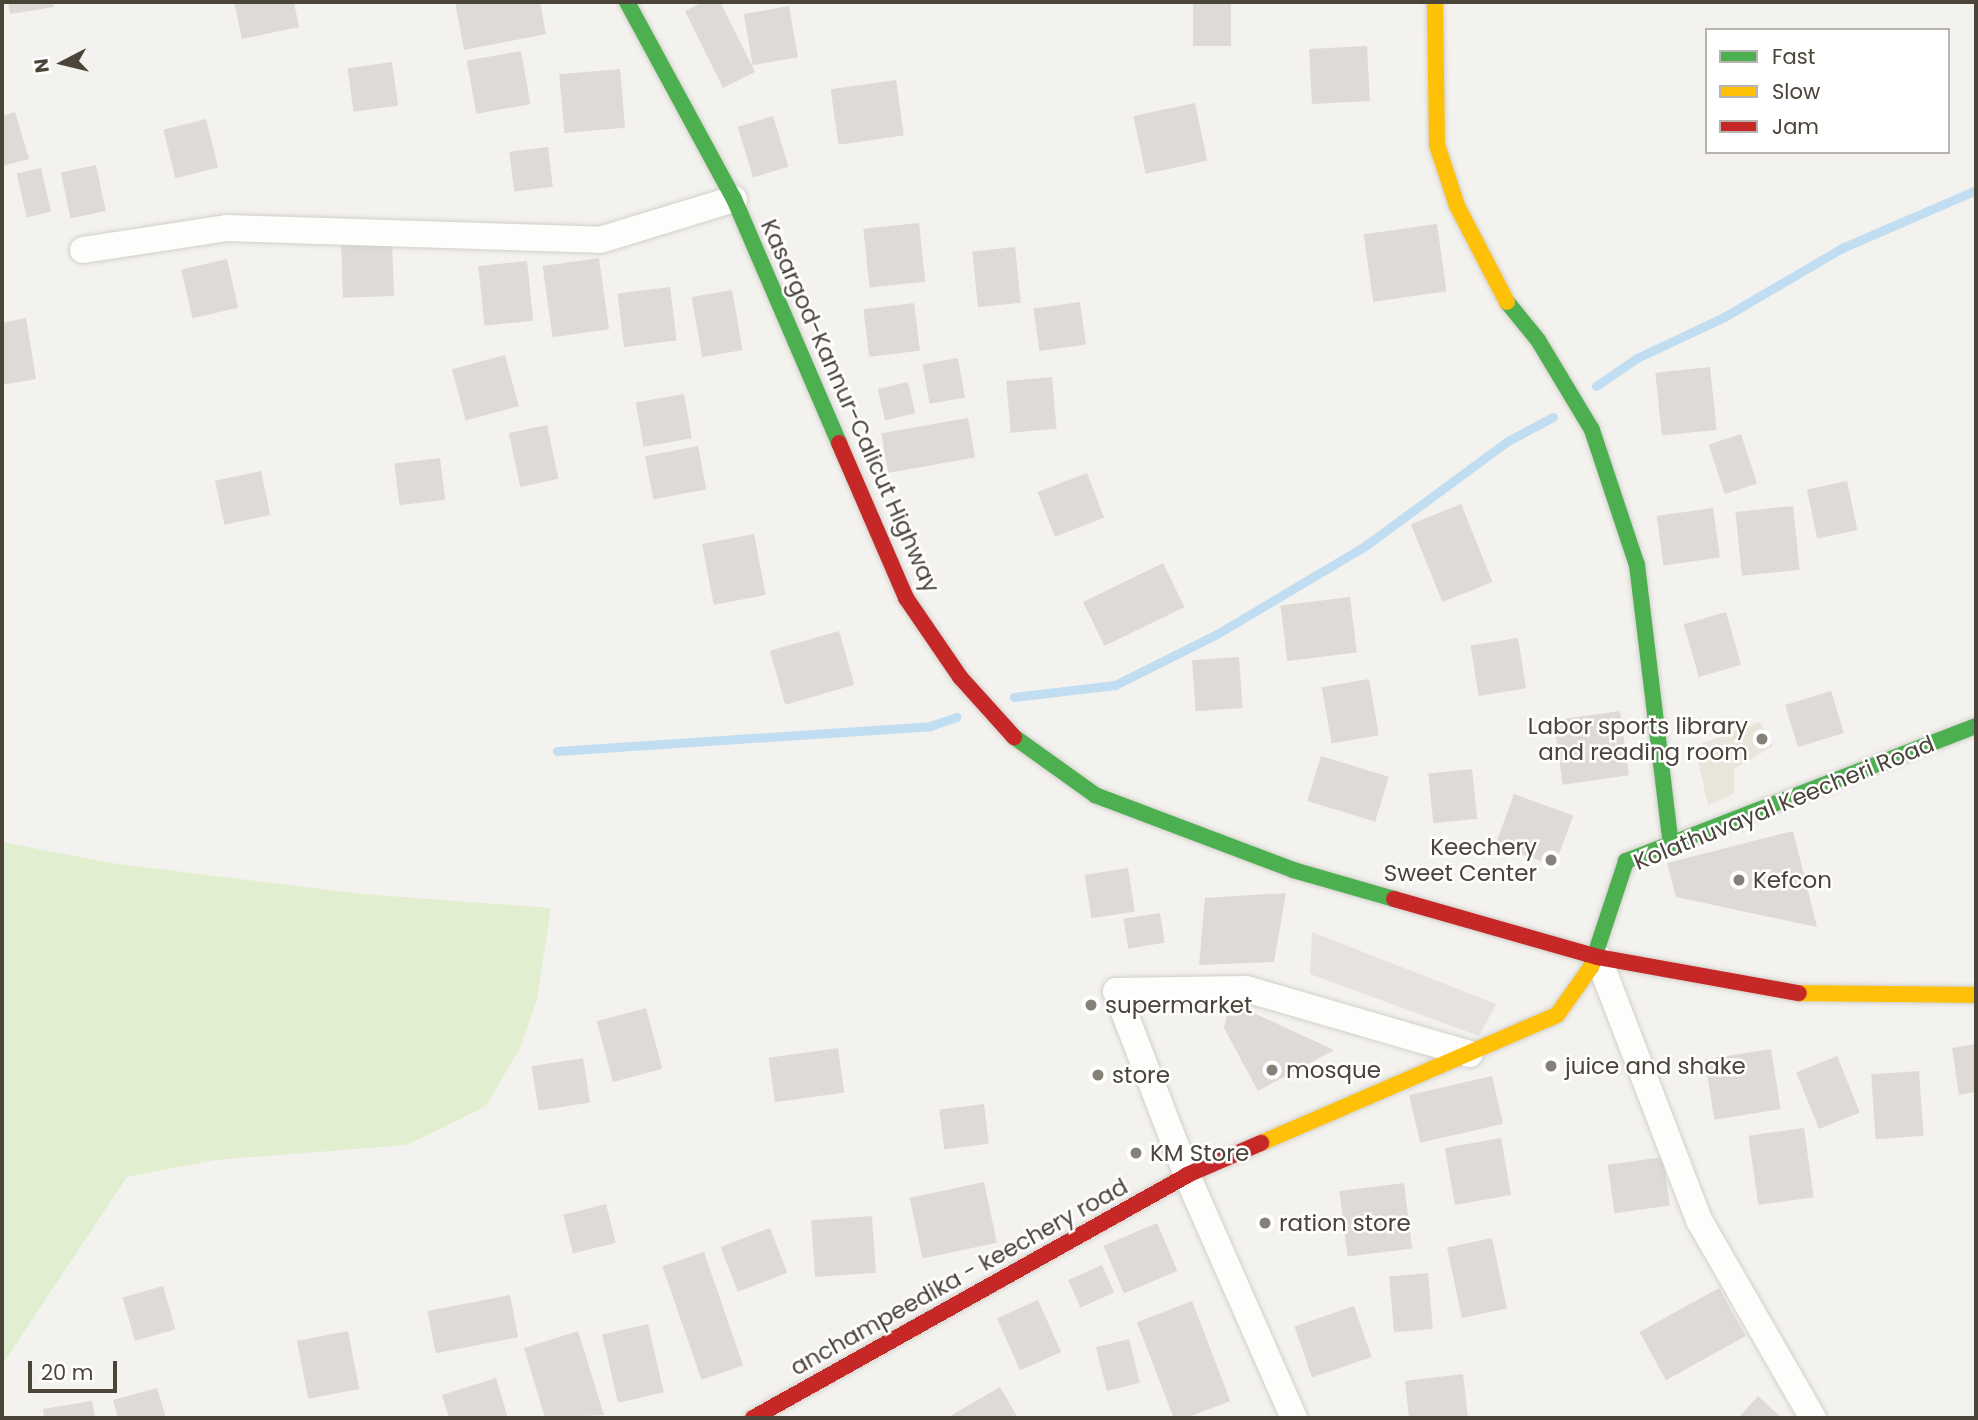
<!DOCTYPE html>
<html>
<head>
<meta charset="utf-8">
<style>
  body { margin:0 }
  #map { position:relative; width:1978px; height:1420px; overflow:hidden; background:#f4f2ee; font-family:Poppins,sans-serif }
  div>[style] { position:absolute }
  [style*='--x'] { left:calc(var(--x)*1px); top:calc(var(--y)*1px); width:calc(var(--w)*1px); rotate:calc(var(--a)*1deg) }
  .education>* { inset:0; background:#eae5da }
  .green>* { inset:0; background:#e1eecf }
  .parking>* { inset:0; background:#e6e3df }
  .stream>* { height:9px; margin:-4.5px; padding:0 4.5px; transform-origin:4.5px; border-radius:4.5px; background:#c0ddf1 }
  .building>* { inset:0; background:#dedbd6; transform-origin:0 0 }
  .roads { filter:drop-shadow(0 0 2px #d2d0cb) drop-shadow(0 0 2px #d2d0cb) }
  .street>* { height:26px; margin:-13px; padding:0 13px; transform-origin:13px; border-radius:13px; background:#fdfdfc }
  .fast>* { height:16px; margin:-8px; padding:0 8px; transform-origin:8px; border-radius:8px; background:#4caf50 }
  .slow>* { height:16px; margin:-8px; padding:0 8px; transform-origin:8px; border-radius:8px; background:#ffc107 }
  .jam>* { height:16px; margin:-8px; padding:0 8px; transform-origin:8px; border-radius:8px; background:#c62828 }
  .dots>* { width:19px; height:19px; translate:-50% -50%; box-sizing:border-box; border:4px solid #fff; border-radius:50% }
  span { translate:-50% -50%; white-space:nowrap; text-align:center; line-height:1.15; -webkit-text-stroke:5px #fff; paint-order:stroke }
  .street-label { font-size:23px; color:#4b4439 }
  .poi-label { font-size:23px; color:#4b4439 }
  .right { translate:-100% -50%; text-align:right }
  .left { translate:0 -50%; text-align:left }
  .frame { position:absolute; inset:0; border:4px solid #4b4439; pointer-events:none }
  .legend { position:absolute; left:1705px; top:28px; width:245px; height:126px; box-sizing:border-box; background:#fff; border:2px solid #b7b4b0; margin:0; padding:9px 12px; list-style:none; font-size:21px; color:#4b4439 }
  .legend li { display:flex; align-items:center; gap:14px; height:35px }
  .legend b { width:35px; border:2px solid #b7b4b0 }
  .north { position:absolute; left:28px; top:28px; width:70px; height:70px; -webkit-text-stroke:5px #fff; paint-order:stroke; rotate:263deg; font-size:19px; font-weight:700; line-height:28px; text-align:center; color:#4b4439 }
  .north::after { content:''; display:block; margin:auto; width:24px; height:32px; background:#4b4439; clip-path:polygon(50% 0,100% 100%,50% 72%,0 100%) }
  .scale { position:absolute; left:28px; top:1361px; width:89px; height:32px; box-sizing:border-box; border:4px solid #4b4439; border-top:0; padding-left:9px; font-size:21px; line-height:24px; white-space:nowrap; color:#4b4439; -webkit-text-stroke:5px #fff; paint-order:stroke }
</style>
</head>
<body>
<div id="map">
  <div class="education">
    <div style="clip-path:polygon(1760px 722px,1773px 746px,1734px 769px,1734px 793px,1708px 806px,1695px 746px)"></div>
  </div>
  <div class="green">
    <div style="clip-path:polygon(2px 842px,111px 863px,362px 894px,551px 908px,537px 999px,520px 1048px,486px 1106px,407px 1145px,215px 1160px,127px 1177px,2px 1365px)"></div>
  </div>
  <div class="parking">
    <div style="clip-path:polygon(1312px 932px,1496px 1004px,1479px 1036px,1310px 974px)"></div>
  </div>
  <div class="stream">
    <div style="--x:1596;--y:386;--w:50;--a:-34.3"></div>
    <div style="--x:1637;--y:358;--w:96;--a:-25.2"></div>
    <div style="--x:1724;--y:317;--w:137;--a:-30.3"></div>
    <div style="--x:1842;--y:248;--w:146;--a:-23.4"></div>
    <div style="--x:1014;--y:697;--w:102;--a:-6.8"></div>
    <div style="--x:1115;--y:685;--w:114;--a:-26.6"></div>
    <div style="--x:1217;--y:634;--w:172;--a:-30.7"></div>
    <div style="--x:1365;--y:546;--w:177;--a:-36.3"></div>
    <div style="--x:1508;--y:441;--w:51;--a:-28.1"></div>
    <div style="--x:557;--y:751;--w:374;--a:-3.8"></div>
    <div style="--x:930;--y:726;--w:28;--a:-19"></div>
  </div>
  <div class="building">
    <div style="clip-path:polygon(8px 2px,53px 2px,54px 7px,10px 14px)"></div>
    <div style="clip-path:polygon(234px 2px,294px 2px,299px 27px,242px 39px)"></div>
    <div style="clip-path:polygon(455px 2px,540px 2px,546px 34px,464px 50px)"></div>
    <div style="clip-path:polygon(703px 2px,720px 2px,755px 72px,723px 88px,685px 11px)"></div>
    <div style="left:1193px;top:2px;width:38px;height:44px"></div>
    <div style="left:789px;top:6px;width:52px;height:46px;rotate:80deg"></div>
    <div style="left:1367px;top:46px;width:55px;height:58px;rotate:87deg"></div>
    <div style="left:521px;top:51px;width:54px;height:55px;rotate:80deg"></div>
    <div style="left:392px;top:62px;width:44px;height:45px;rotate:82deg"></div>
    <div style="left:620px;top:69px;width:59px;height:61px;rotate:85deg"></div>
    <div style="left:896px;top:80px;width:56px;height:66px;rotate:82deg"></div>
    <div style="left:1195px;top:103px;width:59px;height:63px;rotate:78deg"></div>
    <div style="clip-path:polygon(15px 112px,29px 159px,2px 166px,2px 116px)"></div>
    <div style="left:773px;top:116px;width:53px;height:37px;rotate:73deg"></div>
    <div style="left:206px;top:119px;width:50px;height:44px;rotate:76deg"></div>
    <div style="left:548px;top:147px;width:40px;height:39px;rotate:83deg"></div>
    <div style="left:96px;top:165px;width:47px;height:36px;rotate:78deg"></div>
    <div style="left:41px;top:168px;width:45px;height:25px;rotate:77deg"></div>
    <div style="left:919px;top:223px;width:59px;height:56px;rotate:84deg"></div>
    <div style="left:1437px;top:224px;width:68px;height:74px;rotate:82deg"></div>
    <div style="left:392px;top:240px;width:56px;height:51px;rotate:88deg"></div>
    <div style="left:1015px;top:247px;width:56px;height:43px;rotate:84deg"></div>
    <div style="left:599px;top:258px;width:72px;height:57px;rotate:82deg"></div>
    <div style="left:227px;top:259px;width:50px;height:47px;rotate:77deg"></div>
    <div style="left:527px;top:261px;width:60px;height:49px;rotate:84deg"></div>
    <div style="left:670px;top:287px;width:54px;height:53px;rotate:83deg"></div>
    <div style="left:732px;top:290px;width:61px;height:41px;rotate:80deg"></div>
    <div style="left:1080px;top:302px;width:43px;height:47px;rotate:82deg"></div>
    <div style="left:914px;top:303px;width:48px;height:51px;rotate:83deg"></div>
    <div style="clip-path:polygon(26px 318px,36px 379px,2px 385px,2px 323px)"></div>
    <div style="left:505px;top:355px;width:53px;height:55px;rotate:75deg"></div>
    <div style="left:958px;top:358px;width:40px;height:36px;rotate:80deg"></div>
    <div style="left:1710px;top:367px;width:63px;height:55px;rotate:84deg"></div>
    <div style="left:1052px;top:377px;width:52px;height:46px;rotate:85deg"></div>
    <div style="left:908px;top:382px;width:32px;height:31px;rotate:77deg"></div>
    <div style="left:684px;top:394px;width:45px;height:49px;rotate:80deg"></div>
    <div style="left:968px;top:418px;width:40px;height:88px;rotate:80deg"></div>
    <div style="left:547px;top:425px;width:55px;height:39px;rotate:78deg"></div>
    <div style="left:1741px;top:434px;width:52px;height:34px;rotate:72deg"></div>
    <div style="left:698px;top:446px;width:44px;height:54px;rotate:79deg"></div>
    <div style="left:440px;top:458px;width:42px;height:46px;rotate:83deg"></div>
    <div style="left:261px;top:471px;width:45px;height:47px;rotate:78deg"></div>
    <div style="left:1087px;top:473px;width:48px;height:53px;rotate:69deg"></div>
    <div style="left:1847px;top:481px;width:50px;height:41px;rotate:78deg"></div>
    <div style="left:1461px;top:504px;width:84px;height:54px;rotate:68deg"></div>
    <div style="left:1793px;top:506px;width:64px;height:58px;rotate:84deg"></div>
    <div style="left:1713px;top:508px;width:50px;height:57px;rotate:82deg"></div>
    <div style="left:754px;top:534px;width:62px;height:53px;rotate:79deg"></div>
    <div style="left:1163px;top:563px;width:49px;height:89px;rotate:64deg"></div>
    <div style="left:1350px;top:597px;width:56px;height:70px;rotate:83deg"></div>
    <div style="left:1726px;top:612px;width:55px;height:44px;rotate:74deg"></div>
    <div style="left:839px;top:631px;width:56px;height:72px;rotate:74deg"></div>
    <div style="left:1518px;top:638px;width:51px;height:48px;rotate:81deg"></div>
    <div style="left:1239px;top:657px;width:51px;height:47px;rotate:86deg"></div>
    <div style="left:1369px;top:679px;width:57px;height:48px;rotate:80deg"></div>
    <div style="left:1831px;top:691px;width:44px;height:48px;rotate:73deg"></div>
    <div style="left:1620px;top:711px;width:65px;height:67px;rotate:82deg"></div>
    <div style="left:1321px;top:756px;width:71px;height:47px;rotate:17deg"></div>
    <div style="left:1472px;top:769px;width:50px;height:44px;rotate:84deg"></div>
    <div style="left:1514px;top:794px;width:63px;height:54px;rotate:20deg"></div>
    <div style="clip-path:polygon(1793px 831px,1817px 927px,1676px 897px,1667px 863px)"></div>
    <div style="left:1128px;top:868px;width:44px;height:44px;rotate:81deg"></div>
    <div style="clip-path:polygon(1286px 893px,1274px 962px,1199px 965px,1205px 898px)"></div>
    <div style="left:1160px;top:913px;width:30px;height:37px;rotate:81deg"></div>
    <div style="left:646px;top:1008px;width:63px;height:51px;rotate:75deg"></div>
    <div style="clip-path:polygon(1228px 1010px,1256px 1014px,1334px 1050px,1258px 1091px,1224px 1028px)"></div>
    <div style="clip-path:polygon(1976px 1044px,1976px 1092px,1959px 1095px,1952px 1048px)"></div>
    <div style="left:838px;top:1048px;width:45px;height:70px;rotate:82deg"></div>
    <div style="left:1771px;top:1049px;width:61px;height:67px;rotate:81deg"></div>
    <div style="left:1837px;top:1056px;width:61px;height:44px;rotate:68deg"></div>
    <div style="left:583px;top:1058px;width:45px;height:52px;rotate:81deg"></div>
    <div style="left:1919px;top:1071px;width:65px;height:48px;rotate:86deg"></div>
    <div style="left:1492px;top:1076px;width:49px;height:85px;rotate:77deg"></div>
    <div style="left:984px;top:1104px;width:40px;height:45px;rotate:83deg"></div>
    <div style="left:1804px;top:1128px;width:70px;height:56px;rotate:82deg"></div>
    <div style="left:1501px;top:1138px;width:58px;height:57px;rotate:80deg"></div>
    <div style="left:1663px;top:1157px;width:49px;height:56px;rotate:82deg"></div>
    <div style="left:984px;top:1182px;width:62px;height:76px;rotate:78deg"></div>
    <div style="left:1404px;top:1183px;width:66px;height:65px;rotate:83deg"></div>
    <div style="left:606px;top:1204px;width:40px;height:44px;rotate:76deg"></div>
    <div style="left:872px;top:1216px;width:57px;height:61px;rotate:86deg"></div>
    <div style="left:1157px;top:1223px;width:52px;height:58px;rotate:67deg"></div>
    <div style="left:770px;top:1228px;width:48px;height:53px;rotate:69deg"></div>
    <div style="left:1492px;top:1238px;width:72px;height:46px;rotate:78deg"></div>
    <div style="left:704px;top:1252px;width:120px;height:44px;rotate:71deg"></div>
    <div style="left:1102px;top:1265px;width:30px;height:37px;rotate:66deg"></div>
    <div style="left:1428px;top:1273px;width:56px;height:39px;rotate:85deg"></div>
    <div style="left:163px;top:1286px;width:45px;height:42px;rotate:74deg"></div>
    <div style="left:1719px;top:1288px;width:55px;height:91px;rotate:61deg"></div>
    <div style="left:510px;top:1295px;width:43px;height:84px;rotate:79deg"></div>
    <div style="left:1038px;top:1300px;width:57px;height:45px;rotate:66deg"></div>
    <div style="left:1192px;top:1301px;width:107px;height:59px;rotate:69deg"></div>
    <div style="left:1354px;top:1306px;width:54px;height:63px;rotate:71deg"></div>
    <div style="left:648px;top:1324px;width:70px;height:47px;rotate:77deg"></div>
    <div style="left:348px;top:1331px;width:59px;height:52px;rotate:79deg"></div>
    <div style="clip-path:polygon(578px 1331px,604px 1415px,545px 1418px,524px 1348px)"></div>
    <div style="left:1129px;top:1339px;width:45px;height:34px;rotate:76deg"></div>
    <div style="clip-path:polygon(1463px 1374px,1468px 1418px,1409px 1418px,1405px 1381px)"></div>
    <div style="clip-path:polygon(496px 1378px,508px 1418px,449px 1418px,442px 1395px)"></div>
    <div style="clip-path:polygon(1000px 1387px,1018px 1418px,951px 1418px,950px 1416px)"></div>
    <div style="clip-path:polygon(157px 1388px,166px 1418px,118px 1418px,113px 1400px)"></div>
    <div style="clip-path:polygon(1758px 1396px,1782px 1418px,1738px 1418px)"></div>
    <div style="clip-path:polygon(92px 1401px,95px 1418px,44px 1418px,43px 1409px)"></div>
  </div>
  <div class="roads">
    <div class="street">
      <div style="--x:83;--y:250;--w:145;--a:-8.7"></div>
      <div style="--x:226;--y:228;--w:374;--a:1.8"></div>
      <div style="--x:600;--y:240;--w:140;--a:-17"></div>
      <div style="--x:1598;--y:957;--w:282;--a:69"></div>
      <div style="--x:1699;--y:1220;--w:228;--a:60.1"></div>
      <div style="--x:1294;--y:1418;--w:266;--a:-113.8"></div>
      <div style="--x:1187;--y:1175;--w:197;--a:-111.1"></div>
      <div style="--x:1116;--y:991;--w:130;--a:-0.9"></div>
      <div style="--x:1246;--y:989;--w:233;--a:16.2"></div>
    </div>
    <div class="fast">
      <div style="--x:627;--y:2;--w:224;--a:61.5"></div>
      <div style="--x:734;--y:199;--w:266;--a:66.7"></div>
      <div style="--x:1507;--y:302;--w:49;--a:50.8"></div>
      <div style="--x:1538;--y:340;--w:105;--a:59"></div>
      <div style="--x:1592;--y:430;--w:142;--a:71.6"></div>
      <div style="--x:1637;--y:565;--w:281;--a:83.1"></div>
      <div style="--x:1014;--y:737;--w:100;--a:35.6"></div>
      <div style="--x:1095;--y:795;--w:212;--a:20.7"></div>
      <div style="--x:1293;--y:870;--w:105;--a:16"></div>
      <div style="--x:1591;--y:967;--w:112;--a:-71.7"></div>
      <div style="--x:1626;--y:861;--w:375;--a:-21.1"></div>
    </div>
    <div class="slow">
      <div style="--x:1435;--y:2;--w:143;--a:89.2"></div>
      <div style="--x:1437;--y:145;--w:64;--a:71.8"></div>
      <div style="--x:1457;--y:206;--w:108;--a:62.5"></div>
      <div style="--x:1799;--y:993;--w:177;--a:0.6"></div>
      <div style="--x:1261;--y:1143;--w:322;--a:-23.4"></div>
      <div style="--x:1557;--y:1015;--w:59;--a:-54.7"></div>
    </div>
    <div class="jam">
      <div style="--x:839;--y:443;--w:169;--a:66.6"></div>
      <div style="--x:906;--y:598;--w:96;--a:55.6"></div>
      <div style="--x:960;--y:677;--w:81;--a:48"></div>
      <div style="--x:1394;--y:899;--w:212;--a:15.9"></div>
      <div style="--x:1598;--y:957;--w:204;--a:10.2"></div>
      <div style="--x:753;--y:1418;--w:497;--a:-29.2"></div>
      <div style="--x:1187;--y:1175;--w:81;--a:-23.4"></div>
    </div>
  </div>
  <div class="dots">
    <div style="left:1762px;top:739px;background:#868178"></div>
    <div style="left:1551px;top:860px;background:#868178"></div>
    <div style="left:1739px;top:880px;background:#868178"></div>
    <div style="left:1091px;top:1005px;background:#868178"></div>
    <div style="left:1551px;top:1066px;background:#868178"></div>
    <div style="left:1272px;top:1070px;background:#868178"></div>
    <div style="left:1098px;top:1075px;background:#868178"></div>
    <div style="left:1136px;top:1153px;background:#868178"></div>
    <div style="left:1265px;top:1223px;background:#868178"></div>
  </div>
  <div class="street-label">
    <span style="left:850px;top:406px;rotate:66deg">Kasargod-Kannur-Calicut Highway</span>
    <span style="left:1784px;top:803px;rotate:-22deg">Kolathuvayal Keecheri Road</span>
    <span style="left:959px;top:1277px;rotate:-29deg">anchampeedika - keechery road</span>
  </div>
  <div class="poi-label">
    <span class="right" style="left:1748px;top:739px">Labor sports library<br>and reading room</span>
    <span class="right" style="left:1537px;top:860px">Keechery<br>Sweet Center</span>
    <span class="left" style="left:1753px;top:880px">Kefcon</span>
    <span class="left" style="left:1105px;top:1005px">supermarket</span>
    <span class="left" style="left:1565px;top:1066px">juice and shake</span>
    <span class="left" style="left:1286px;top:1070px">mosque</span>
    <span class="left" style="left:1112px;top:1075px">store</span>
    <span class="left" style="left:1150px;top:1153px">KM Store</span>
    <span class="left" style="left:1279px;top:1223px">ration store</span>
  </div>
  <div class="frame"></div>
  <ul class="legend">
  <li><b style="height:9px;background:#4caf50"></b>Fast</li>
  <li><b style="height:9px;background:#ffc107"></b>Slow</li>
  <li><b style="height:9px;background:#c62828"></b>Jam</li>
  </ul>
  <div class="north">N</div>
  <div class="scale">20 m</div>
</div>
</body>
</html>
